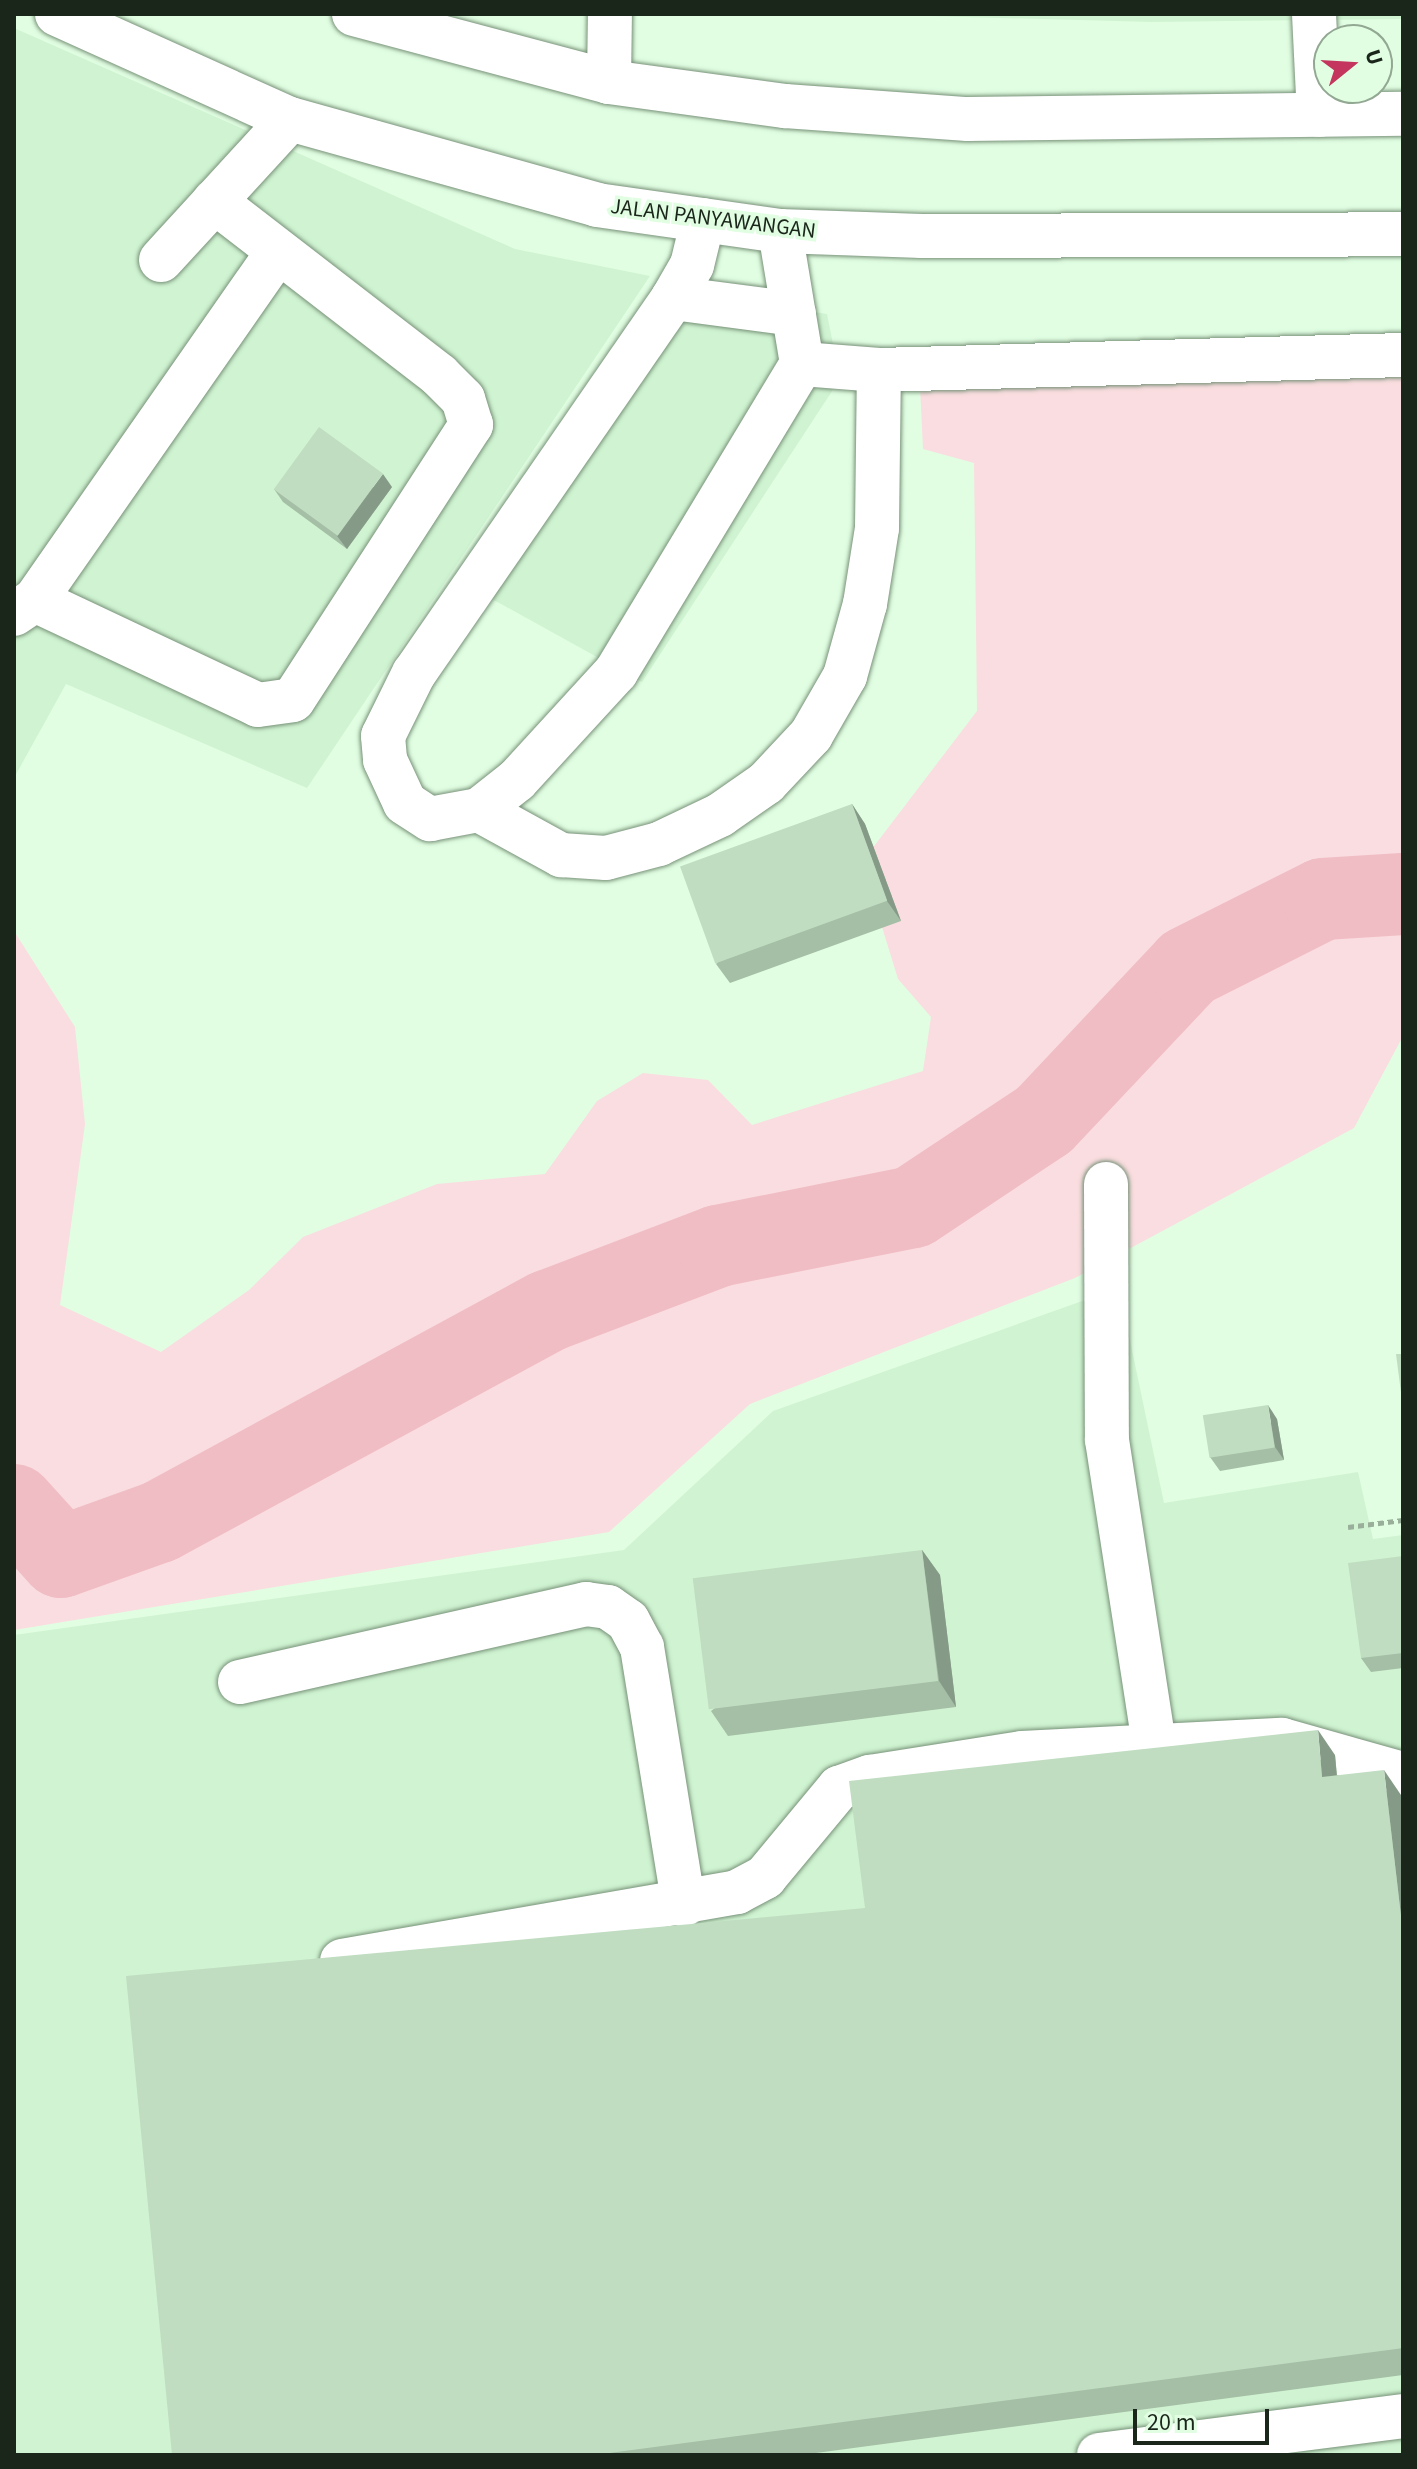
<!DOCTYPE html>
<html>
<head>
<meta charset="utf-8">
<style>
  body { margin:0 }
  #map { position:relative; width:1417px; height:2469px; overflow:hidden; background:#e1fee2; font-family:"Source Sans 3",sans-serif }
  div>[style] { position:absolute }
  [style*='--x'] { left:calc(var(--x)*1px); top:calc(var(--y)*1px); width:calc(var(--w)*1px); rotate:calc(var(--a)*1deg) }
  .built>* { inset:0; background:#d0f4d2 }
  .green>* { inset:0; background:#fadde0 }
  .river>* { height:82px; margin:-41px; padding:0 41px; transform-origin:41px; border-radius:41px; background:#f0bdc4 }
  .path>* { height:5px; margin-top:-2.5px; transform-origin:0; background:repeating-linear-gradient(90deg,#99af9a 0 6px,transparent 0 10px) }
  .roads { filter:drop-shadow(0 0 2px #779178) drop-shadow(0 0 2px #779178) }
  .minor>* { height:44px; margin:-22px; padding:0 22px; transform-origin:22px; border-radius:22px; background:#fff }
  .major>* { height:44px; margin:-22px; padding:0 22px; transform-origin:22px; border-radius:22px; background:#fff }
  .wall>* { inset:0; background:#a5bea6 }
  .shaded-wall>* { inset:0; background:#869b87 }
  .building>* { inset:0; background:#c0ddc1; transform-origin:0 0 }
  span { translate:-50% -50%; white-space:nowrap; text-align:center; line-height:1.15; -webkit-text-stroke:7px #e1fee2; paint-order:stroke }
  .street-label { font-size:22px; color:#1b261b }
  .frame { position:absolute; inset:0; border:16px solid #1b261b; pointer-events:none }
  .north { position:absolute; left:1313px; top:24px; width:80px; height:80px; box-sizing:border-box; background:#e1fee2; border:2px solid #92a892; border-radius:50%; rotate:72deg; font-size:22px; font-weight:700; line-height:32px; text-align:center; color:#1b261b }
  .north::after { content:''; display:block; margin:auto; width:28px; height:36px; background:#c4365e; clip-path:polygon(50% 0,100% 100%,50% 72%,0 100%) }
  .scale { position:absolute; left:1133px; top:2409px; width:136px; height:36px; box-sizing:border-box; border:4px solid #1b261b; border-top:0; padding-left:10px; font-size:24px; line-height:28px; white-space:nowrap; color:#1b261b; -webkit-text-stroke:6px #e1fee2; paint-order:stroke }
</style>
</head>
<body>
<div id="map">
  <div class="built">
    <div style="clip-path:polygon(856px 14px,1403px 14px,1403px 19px,1151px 22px)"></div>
    <div style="clip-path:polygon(14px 28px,515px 249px,650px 276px,307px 788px,66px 684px,14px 778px)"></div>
    <div style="clip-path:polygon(659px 287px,827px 314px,840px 379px,642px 682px,456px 579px)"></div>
    <div style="clip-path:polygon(1119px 1288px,1164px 1503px,1358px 1472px,1373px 1539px,1403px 1535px,1403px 2455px,14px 2455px,14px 1635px,624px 1550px,773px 1411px)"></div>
  </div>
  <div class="green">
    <div style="clip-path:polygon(1403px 370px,1403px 1036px,1354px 1128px,1075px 1278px,750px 1404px,609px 1532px,14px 1630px,14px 931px,75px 1027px,85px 1124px,60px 1305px,161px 1352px,249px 1290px,303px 1237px,437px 1184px,545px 1174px,597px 1101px,643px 1073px,708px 1080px,752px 1125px,923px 1071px,931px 1017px,898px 979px,862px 862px,977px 711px,974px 463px,923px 449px,920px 387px)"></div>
  </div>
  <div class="river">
    <div style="--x:14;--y:1505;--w:70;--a:47.9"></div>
    <div style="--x:61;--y:1557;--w:104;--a:-19.7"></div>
    <div style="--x:159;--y:1522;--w:443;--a:-28.5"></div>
    <div style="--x:548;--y:1311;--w:182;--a:-20.9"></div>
    <div style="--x:718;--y:1246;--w:199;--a:-11.3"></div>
    <div style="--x:913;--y:1207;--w:157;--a:-33.6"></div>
    <div style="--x:1044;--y:1120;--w:210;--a:-46.7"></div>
    <div style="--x:1188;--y:967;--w:151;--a:-26.7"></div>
    <div style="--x:1323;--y:899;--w:80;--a:-3.6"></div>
  </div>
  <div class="path">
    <div style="--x:1348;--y:1527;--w:55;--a:-7.3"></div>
  </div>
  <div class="roads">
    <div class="minor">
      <div style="--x:1314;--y:14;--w:101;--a:87.2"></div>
      <div style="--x:609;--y:82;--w:68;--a:-89.2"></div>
      <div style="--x:703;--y:220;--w:46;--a:103.7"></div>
      <div style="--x:692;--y:265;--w:38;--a:120"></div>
      <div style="--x:673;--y:298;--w:456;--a:124.6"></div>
      <div style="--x:414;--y:673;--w:70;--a:116.2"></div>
      <div style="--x:383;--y:736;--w:24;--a:85"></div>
      <div style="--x:385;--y:760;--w:47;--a:65.1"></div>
      <div style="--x:405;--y:803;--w:30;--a:33"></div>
      <div style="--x:430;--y:819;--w:50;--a:-10.4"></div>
      <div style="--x:479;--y:810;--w:48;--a:-38.3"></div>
      <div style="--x:517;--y:780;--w:147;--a:-47.5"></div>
      <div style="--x:616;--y:672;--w:360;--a:-58.9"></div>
      <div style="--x:780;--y:231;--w:135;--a:80.6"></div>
      <div style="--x:802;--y:364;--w:77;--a:4.5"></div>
      <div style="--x:879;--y:370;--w:524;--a:-1.64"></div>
      <div style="--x:161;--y:260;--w:191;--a:-47.5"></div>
      <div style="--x:673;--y:298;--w:122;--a:7.5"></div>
      <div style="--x:35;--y:600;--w:424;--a:-55.1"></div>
      <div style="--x:14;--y:614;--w:25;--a:-34"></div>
      <div style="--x:35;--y:600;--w:246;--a:25.2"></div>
      <div style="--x:258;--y:705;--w:35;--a:-8"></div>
      <div style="--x:293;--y:700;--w:328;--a:-57.1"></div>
      <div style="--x:471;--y:425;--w:27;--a:-107"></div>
      <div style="--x:463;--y:399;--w:34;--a:-135"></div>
      <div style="--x:439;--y:375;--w:284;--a:-142.3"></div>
      <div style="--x:479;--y:810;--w:94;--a:28.8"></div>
      <div style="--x:561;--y:855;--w:45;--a:3.8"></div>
      <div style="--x:606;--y:858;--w:55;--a:-14.8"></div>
      <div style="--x:659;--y:844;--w:68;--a:-25.4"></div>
      <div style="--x:720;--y:815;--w:56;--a:-34.8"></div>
      <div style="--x:766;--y:783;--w:66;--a:-46.8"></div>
      <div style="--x:811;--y:735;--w:68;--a:-60"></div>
      <div style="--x:845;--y:676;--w:75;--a:-74.5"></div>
      <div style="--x:865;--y:604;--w:77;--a:-81"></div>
      <div style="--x:877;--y:528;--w:158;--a:-89.3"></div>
      <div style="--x:1106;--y:1184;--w:256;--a:89.8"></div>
      <div style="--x:1107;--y:1440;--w:307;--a:81.2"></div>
      <div style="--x:240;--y:1682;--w:355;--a:-12.7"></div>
      <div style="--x:586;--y:1604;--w:22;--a:8"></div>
      <div style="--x:608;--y:1607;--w:24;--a:35"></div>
      <div style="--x:628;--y:1621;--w:30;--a:62"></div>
      <div style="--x:642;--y:1647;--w:261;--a:80.8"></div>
      <div style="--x:342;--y:1961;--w:401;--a:-9.9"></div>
      <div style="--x:737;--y:1892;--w:32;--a:-28"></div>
      <div style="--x:765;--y:1877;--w:116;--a:-50.3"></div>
      <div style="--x:839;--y:1788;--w:33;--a:-20"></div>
      <div style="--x:870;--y:1777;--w:154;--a:-9"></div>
      <div style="--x:1022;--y:1753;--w:260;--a:-2.9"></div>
      <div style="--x:1282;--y:1740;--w:126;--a:15.7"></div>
      <div style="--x:1099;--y:2455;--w:306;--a:-7.3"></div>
    </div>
    <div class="major">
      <div style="--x:57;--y:14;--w:256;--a:24.3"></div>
      <div style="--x:290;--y:119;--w:319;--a:15.6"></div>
      <div style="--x:597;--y:205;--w:185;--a:8.1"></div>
      <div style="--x:780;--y:231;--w:142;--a:2"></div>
      <div style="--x:922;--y:236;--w:481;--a:-0.2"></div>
      <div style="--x:354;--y:14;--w:264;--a:14.9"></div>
      <div style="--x:609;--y:82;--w:178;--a:7.8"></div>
      <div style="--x:785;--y:106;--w:183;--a:4.1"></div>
      <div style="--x:968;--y:119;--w:435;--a:-0.7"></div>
    </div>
  </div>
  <div class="wall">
    <div style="clip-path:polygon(392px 487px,347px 549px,283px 502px,274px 489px)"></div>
    <div style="clip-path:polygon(852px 804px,865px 824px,901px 921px,730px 983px,716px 964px)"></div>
    <div style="clip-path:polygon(1277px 1419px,1284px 1460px,1220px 1471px,1210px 1457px)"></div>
    <div style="clip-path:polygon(922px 1550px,940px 1575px,956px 1707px,728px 1736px,711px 1711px)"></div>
    <div style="clip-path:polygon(1403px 1556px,1403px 1668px,1371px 1672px,1361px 1658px)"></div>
    <div style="clip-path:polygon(1335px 1755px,1337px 1775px,1401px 1795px,1403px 1811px,1403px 2375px,801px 2455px,172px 2455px,865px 1908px)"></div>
  </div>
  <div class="shaded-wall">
    <div style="clip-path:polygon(383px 474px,392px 487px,347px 549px,337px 536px)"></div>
    <div style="clip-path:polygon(852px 804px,865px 824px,901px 921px,887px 901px)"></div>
    <div style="clip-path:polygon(1268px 1405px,1277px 1419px,1284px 1460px,1275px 1447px)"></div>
    <div style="clip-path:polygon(922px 1550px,940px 1575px,956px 1707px,939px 1681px)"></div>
    <div style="clip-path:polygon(1318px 1730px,1335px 1755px,1339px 1802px,1322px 1777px)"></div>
    <div style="clip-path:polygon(1384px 1770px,1401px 1795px,1403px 1811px,1403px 1933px)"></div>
  </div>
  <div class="building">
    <div style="left:319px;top:427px;width:79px;height:77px;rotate:36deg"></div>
    <div style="left:852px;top:804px;width:103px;height:183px;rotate:70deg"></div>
    <div style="clip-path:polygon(1396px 1354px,1403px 1354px,1403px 1408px)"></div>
    <div style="left:1268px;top:1405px;width:43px;height:66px;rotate:81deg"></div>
    <div style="left:922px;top:1550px;width:132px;height:231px;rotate:83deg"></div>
    <div style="clip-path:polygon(1403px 1556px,1403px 1653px,1361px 1658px,1348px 1563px)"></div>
    <div style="clip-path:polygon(1318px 1730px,1322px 1777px,1384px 1770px,1403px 1933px,1403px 2348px,594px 2455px,172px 2455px,126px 1976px,865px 1908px,849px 1781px)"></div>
  </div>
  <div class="street-label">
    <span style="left:713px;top:219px;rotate:7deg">JALAN PANYAWANGAN</span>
  </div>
  <div class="frame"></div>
  <div class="north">U</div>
  <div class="scale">20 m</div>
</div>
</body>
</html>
